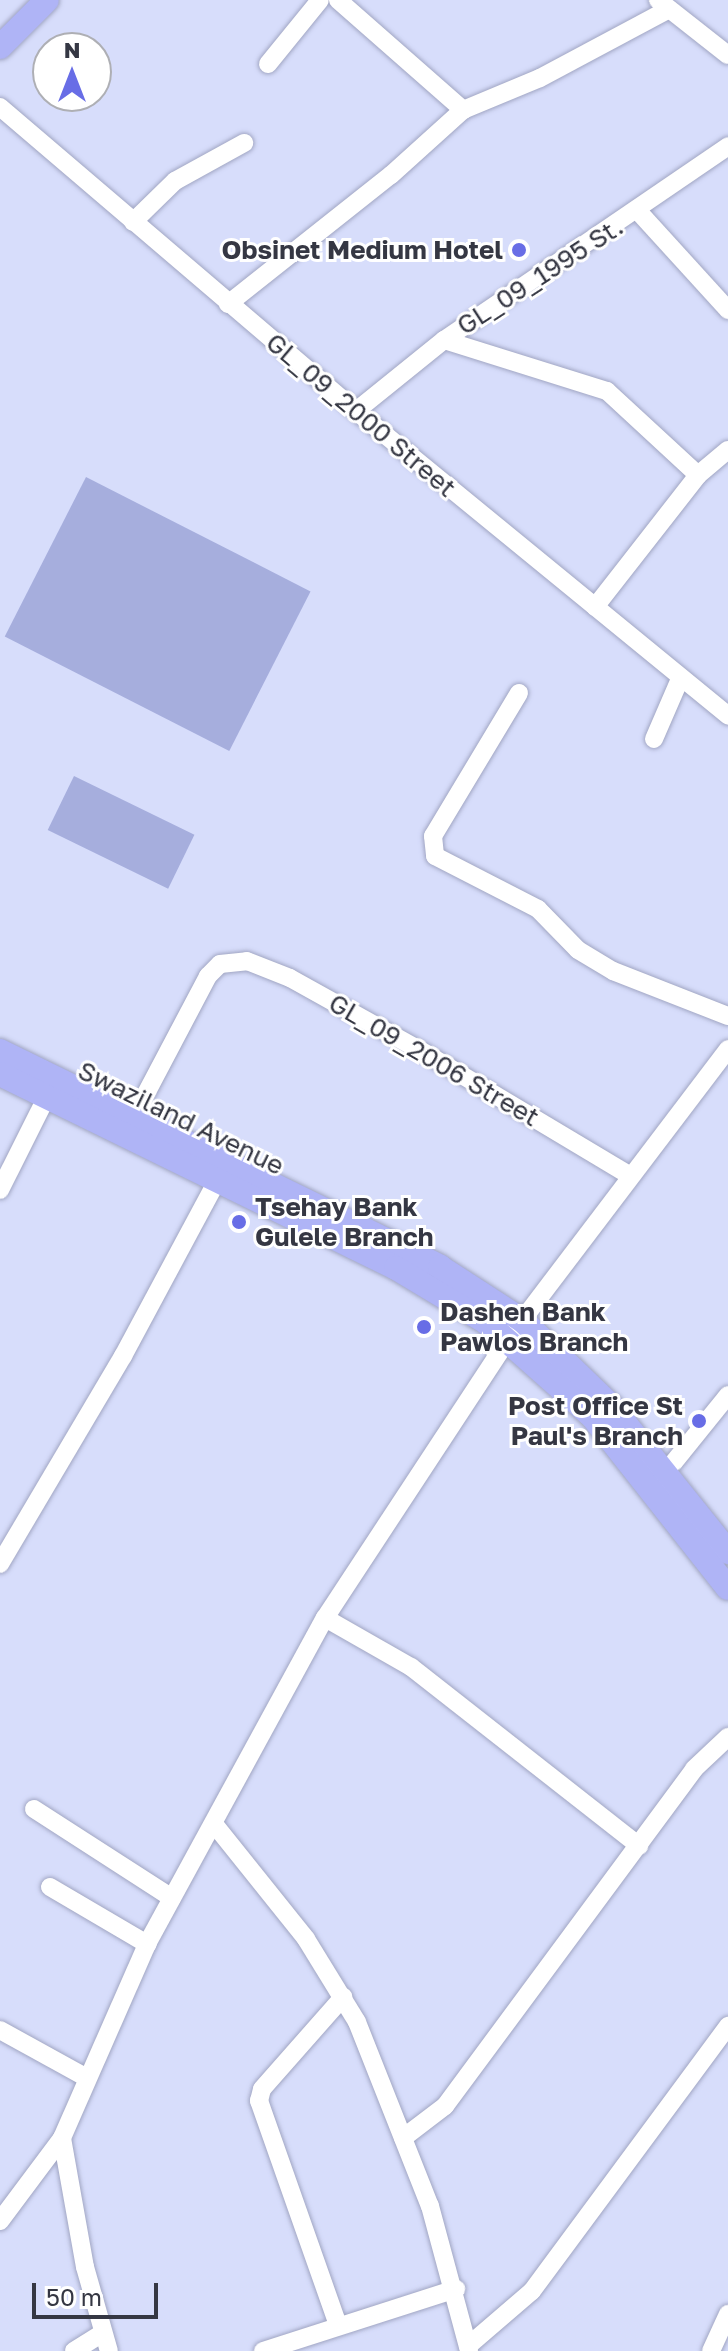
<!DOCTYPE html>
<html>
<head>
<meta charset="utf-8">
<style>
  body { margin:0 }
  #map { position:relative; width:728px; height:2351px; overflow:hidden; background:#d7ddfb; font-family:"Golos Text",sans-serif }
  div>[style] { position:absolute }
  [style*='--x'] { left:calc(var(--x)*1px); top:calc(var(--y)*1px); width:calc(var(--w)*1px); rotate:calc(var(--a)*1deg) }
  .green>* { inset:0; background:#a6aedd; transform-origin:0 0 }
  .roads { filter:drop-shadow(0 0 2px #a1a6c3) drop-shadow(0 0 2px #a1a6c3) }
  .minor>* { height:18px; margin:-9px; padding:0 9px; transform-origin:9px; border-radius:9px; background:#fff }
  .major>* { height:24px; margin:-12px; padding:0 12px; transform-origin:12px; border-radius:12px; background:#afb4f6 }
  .dots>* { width:22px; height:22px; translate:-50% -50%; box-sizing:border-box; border:4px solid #fff; border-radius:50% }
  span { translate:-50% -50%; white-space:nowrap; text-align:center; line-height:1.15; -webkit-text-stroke:6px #fff; paint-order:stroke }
  .poi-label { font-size:26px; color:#353743; font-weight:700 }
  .right { translate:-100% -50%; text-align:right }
  .left { translate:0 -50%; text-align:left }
  .street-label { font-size:26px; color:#353743 }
  .north { position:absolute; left:32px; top:32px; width:80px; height:80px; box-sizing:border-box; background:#fff; border:2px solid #aeafb4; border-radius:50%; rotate:0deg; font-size:22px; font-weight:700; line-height:32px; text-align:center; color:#353743 }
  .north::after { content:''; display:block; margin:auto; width:28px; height:36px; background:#686de6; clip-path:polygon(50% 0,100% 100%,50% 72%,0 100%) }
  .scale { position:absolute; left:32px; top:2283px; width:126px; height:36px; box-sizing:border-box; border:4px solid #353743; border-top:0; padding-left:10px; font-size:24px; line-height:28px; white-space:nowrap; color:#353743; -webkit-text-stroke:6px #fff; paint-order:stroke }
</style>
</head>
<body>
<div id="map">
  <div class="green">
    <div style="left:86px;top:477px;width:252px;height:179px;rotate:27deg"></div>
    <div style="left:74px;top:776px;width:134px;height:60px;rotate:26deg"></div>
  </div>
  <div class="roads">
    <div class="minor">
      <div style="--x:338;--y:0;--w:167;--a:41.3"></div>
      <div style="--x:658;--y:0;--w:89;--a:38.2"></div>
      <div style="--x:268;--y:64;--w:82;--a:-50.9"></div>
      <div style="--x:0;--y:107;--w:468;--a:40.5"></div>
      <div style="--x:356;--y:411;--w:481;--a:39.3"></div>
      <div style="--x:638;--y:211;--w:134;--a:47.7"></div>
      <div style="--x:133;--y:222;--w:59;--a:-44.3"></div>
      <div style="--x:175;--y:181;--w:79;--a:-28.8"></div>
      <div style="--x:228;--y:304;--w:208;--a:-38.4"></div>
      <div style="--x:391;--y:175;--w:97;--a:-42.1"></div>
      <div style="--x:463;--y:110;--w:83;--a:-22.6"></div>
      <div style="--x:540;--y:78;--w:146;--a:-28.1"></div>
      <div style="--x:444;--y:340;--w:171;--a:17.4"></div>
      <div style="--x:607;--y:391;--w:124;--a:42.7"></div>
      <div style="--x:356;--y:411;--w:113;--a:-38.9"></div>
      <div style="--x:444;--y:340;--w:344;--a:-34.3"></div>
      <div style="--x:595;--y:607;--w:167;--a:-52"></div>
      <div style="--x:698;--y:475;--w:39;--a:-40"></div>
      <div style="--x:519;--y:693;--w:167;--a:121"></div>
      <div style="--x:433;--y:836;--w:20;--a:84"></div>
      <div style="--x:435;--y:856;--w:116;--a:27.2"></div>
      <div style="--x:538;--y:909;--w:57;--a:45.7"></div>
      <div style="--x:578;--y:950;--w:41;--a:31"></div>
      <div style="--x:613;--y:971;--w:123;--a:21.4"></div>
      <div style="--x:654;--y:739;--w:65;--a:-66.6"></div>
      <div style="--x:140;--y:1105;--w:146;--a:-62.2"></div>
      <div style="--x:208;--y:976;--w:17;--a:-45"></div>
      <div style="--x:220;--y:964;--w:27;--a:-6"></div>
      <div style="--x:247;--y:961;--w:46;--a:21.6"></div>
      <div style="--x:290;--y:978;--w:154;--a:29.1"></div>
      <div style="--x:425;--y:1053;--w:238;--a:30.9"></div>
      <div style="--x:0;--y:1190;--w:105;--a:-63.4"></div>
      <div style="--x:674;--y:1462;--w:86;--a:-51.1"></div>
      <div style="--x:0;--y:1564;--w:242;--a:-59.4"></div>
      <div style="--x:123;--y:1356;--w:201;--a:-61.8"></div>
      <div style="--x:325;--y:1618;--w:99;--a:29.7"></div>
      <div style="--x:411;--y:1667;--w:290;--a:38.1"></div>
      <div style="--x:34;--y:1809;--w:164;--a:32.8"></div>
      <div style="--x:214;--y:1824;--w:147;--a:51.3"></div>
      <div style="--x:306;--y:1939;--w:97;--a:58.4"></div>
      <div style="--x:357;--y:2022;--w:198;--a:68.4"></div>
      <div style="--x:430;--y:2206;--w:150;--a:74.9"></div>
      <div style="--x:50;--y:1887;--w:113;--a:30.4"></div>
      <div style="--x:0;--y:2030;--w:99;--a:28.9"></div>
      <div style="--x:62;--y:2138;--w:131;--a:79.9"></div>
      <div style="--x:85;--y:2267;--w:87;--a:74.1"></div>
      <div style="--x:403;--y:2138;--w:53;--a:-37.3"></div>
      <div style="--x:445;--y:2106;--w:419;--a:-53.5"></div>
      <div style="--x:694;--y:1769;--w:47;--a:-43.3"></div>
      <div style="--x:0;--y:2221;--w:104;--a:-53.2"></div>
      <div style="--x:62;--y:2138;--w:212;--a:-66.3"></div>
      <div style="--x:147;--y:1944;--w:371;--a:-61.4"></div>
      <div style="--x:325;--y:1618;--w:334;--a:-56.7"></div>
      <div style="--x:508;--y:1339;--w:364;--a:-52.8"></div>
      <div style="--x:338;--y:2325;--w:238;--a:-109.4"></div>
      <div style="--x:259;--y:2101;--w:12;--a:-76"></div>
      <div style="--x:262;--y:2089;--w:123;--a:-48.6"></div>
      <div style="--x:468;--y:2346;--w:84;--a:-40.7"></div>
      <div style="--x:532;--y:2291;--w:330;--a:-53.5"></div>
      <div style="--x:74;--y:2351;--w:34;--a:-32"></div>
      <div style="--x:263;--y:2351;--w:203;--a:-17.8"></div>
      <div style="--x:711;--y:2351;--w:41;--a:-65.3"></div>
    </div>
    <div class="major">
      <div style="--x:0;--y:47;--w:66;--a:-45"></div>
      <div style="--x:0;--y:1051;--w:490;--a:26.1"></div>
      <div style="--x:440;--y:1267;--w:99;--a:33"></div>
      <div style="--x:523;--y:1321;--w:124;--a:44"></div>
      <div style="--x:612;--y:1407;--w:186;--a:51.3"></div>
      <div style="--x:0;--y:1074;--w:441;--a:26.1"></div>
      <div style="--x:396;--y:1268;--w:105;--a:31"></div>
      <div style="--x:486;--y:1322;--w:142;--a:41.6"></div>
      <div style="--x:592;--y:1416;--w:219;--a:51.7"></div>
    </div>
  </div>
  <div class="dots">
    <div style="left:519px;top:250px;background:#686de6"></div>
    <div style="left:239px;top:1222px;background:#686de6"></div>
    <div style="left:424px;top:1327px;background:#686de6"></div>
    <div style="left:699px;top:1421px;background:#686de6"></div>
  </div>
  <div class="poi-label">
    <span class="right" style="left:503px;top:250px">Obsinet Medium Hotel</span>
    <span class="left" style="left:255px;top:1222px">Tsehay Bank<br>Gulele Branch</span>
    <span class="left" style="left:440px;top:1327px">Dashen Bank<br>Pawlos Branch</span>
    <span class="right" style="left:683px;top:1421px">Post Office St<br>Paul's Branch</span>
  </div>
  <div class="street-label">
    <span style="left:540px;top:276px;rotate:-33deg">GL_09_1995 St.</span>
    <span style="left:361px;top:415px;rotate:40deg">GL_09_2000 Street</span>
    <span style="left:434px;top:1060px;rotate:30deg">GL_09_2006 Street</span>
    <span style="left:181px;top:1118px;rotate:26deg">Swaziland Avenue</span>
  </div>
  <div class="north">N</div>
  <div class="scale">50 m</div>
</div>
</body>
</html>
